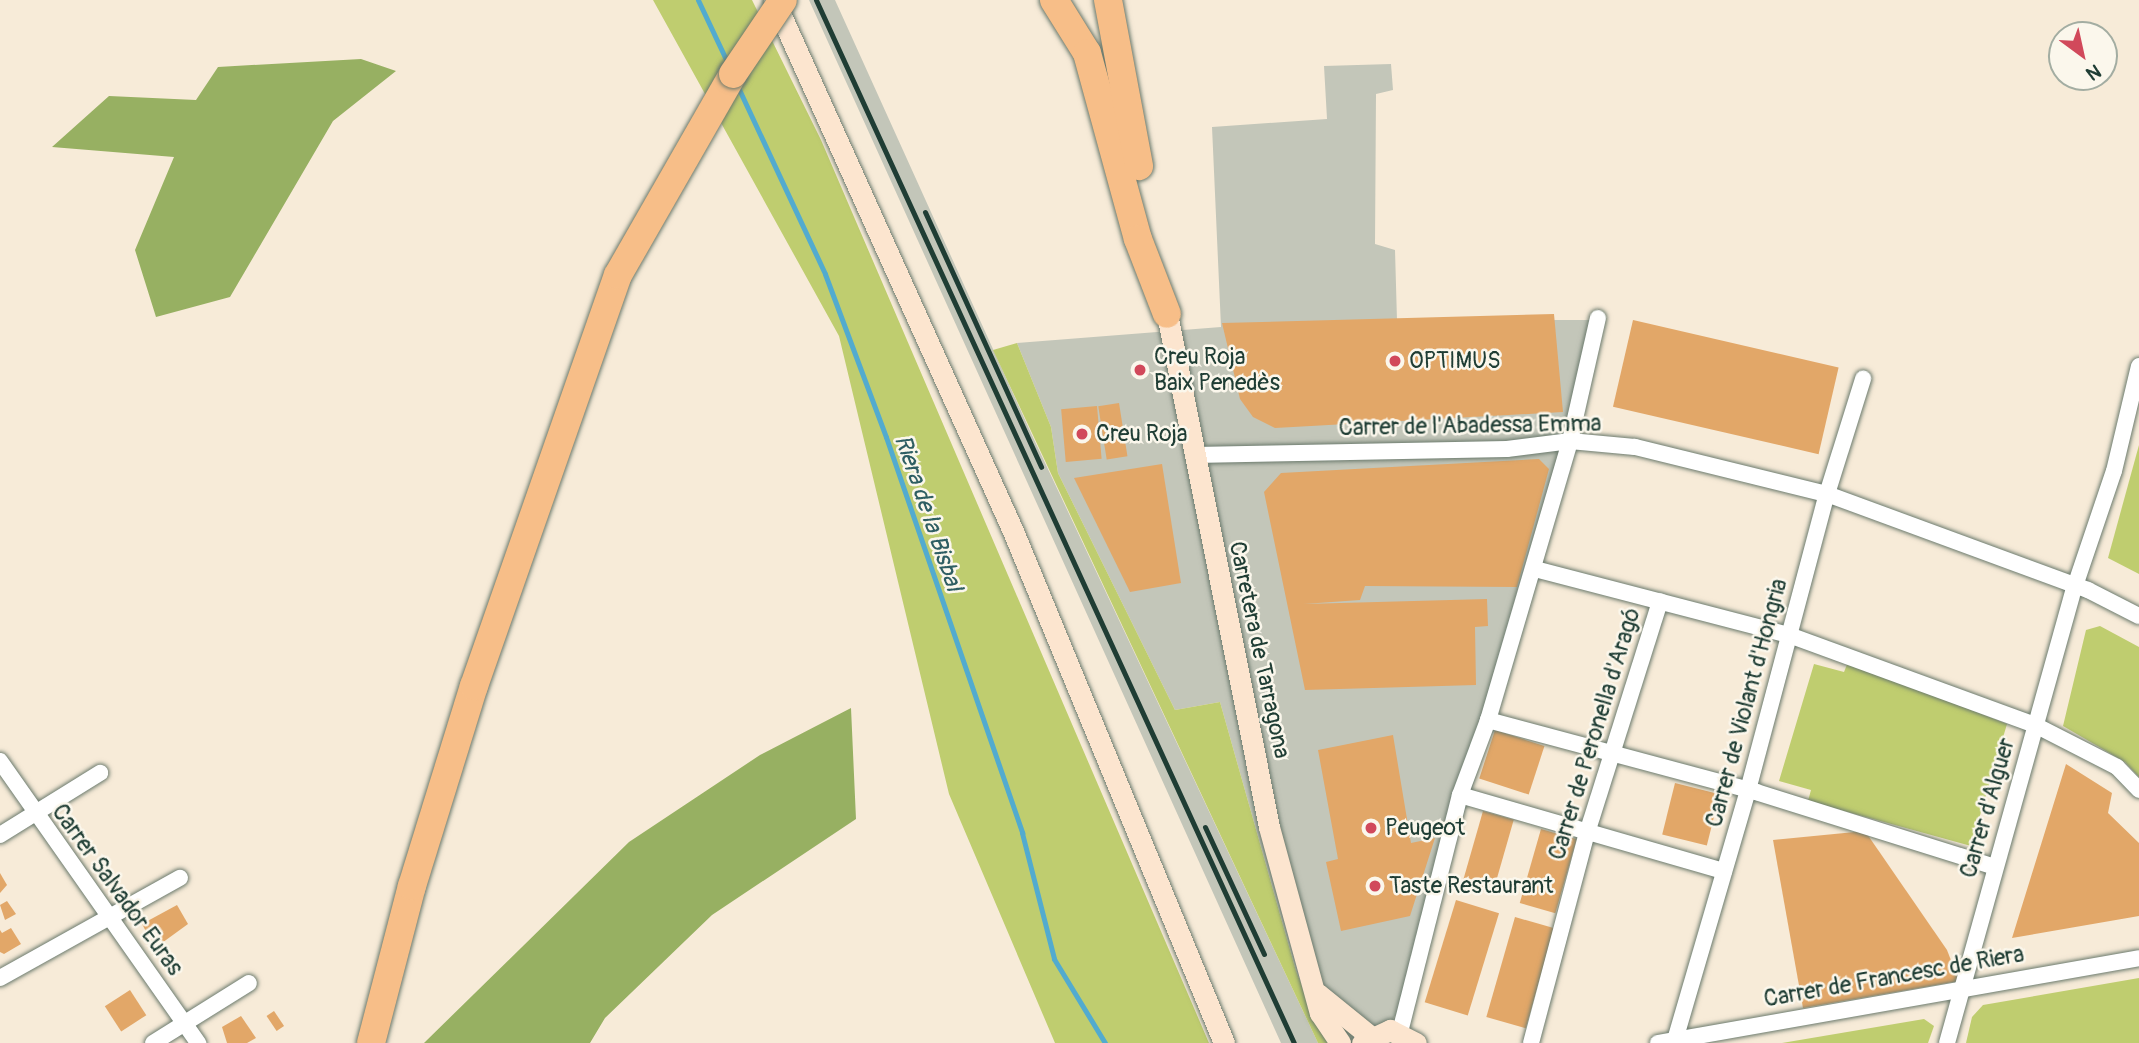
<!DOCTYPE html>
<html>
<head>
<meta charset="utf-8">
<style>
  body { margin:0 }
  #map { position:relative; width:2139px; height:1043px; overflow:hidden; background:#f7ebd8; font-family:Pangolin,sans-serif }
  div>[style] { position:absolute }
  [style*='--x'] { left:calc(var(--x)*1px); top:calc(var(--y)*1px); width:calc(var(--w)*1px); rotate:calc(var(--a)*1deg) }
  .industrial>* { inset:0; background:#c3c6b9 }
  .green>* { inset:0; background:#bfcd6f }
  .forest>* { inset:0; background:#97b062 }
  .stream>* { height:5px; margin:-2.5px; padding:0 2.5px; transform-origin:2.5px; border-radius:2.5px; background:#52abcf }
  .building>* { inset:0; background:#e2a768; transform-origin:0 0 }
  .roads { filter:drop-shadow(0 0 2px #6b7a6d) drop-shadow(0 0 2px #6b7a6d) }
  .street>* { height:16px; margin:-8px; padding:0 8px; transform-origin:8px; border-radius:8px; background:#fff }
  .secondary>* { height:21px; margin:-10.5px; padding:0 10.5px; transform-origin:10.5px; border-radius:10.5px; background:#fce5cf }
  .highway>* { height:28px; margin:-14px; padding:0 14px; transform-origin:14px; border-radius:14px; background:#f7be88 }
  .rail>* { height:5px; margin:-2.5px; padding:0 2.5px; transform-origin:2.5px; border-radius:2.5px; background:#1f3d34 }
  .bridges { filter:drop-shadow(0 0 2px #6b7a6d) drop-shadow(0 0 2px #6b7a6d) }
  .highway-bridge>* { height:28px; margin:-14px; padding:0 14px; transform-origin:14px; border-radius:14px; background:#f7be88 }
  .dots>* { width:19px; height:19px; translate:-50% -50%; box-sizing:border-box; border:4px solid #fbf7ec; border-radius:50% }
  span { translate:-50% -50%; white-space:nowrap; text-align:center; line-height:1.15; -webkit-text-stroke:5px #fbf7ec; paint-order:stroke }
  .poi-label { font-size:23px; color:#1f3d34 }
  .left { translate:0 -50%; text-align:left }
  .street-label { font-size:23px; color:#1f3d34 }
  .water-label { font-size:24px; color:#2e5e62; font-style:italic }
  .north { position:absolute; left:2048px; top:21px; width:70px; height:70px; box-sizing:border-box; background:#fbf7ec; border:2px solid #a3ada2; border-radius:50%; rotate:147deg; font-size:19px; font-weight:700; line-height:28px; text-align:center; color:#1f3d34 }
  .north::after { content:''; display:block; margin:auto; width:24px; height:32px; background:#d1495b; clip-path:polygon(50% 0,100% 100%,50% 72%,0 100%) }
</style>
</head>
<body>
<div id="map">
  <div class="industrial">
    <div style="clip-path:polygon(809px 0,835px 0,1031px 433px,1318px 1043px,1281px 1043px)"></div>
    <div style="clip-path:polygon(1391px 64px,1393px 90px,1376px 94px,1375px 244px,1395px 250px,1397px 320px,1605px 320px,1485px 748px,1402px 1006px,1392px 1020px,1351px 1043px,1332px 1043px,1317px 1023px,1296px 971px,1220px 702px,1175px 710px,1058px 473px,1051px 427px,1017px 343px,1221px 327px,1212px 127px,1327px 119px,1324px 66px)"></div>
  </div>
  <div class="green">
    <div style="clip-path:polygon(653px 0,752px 0,821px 140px,1209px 1043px,1055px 1043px,949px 794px,839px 336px)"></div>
    <div style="clip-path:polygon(1017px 343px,1051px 427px,1058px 473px,1175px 710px,1220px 702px,1296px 971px,1317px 1023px,1332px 1043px,1318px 1043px,993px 350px)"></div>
    <div style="clip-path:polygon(2139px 445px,2139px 574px,2108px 558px)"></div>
    <div style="clip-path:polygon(2100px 626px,2139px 647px,2139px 777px,2125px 762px,2063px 726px,2086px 630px)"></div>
    <div style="clip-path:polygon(1848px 662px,2007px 724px,1971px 846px,1808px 801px,1811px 790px,1779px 781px,1814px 664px,1844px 672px)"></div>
    <div style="clip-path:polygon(2139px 978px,2139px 1043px,1966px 1043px,1972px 1017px,1983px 1005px)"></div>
    <div style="clip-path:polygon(1924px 1019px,1934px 1026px,1928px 1043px,1782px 1043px)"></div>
  </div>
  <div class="forest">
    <div style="clip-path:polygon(361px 59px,396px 71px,333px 121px,230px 297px,156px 317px,135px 250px,174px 157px,52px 147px,109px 96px,196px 100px,218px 67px)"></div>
    <div style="clip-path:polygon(851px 708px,856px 819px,712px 915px,605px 1018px,590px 1043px,424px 1043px,629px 842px,760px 755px)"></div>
  </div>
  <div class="stream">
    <div style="--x:698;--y:0;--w:73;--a:64.8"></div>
    <div style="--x:737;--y:85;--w:208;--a:65"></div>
    <div style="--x:825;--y:274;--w:174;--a:69.5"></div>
    <div style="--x:886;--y:437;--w:419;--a:71"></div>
    <div style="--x:1022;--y:833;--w:130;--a:75.7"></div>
    <div style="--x:1054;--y:959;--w:98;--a:58.7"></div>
  </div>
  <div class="building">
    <div style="clip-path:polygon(1554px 314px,1563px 412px,1275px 428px,1253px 417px,1240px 399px,1222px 323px)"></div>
    <div style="left:1633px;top:320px;width:211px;height:89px;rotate:13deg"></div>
    <div style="left:1119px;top:403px;width:54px;height:21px;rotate:81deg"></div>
    <div style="left:1097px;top:406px;width:53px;height:36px;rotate:85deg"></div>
    <div style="clip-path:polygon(1539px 459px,1549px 469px,1517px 587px,1365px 586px,1360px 600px,1304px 604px,1487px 599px,1488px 626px,1475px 627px,1476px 685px,1305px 690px,1264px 492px,1281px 473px)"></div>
    <div style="clip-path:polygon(1162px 464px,1181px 583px,1130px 592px,1074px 478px)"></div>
    <div style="left:1495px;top:730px;width:52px;height:51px;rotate:18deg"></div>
    <div style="clip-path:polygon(1393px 735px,1411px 843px,1435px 838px,1410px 916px,1341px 931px,1326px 862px,1338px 859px,1318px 750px)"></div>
    <div style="clip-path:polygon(2066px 764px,2112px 793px,2108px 813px,2139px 843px,2139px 916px,2012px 938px)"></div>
    <div style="left:1675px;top:783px;width:46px;height:53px;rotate:14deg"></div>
    <div style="left:1483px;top:811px;width:32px;height:77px;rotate:16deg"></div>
    <div style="left:1541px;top:829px;width:37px;height:77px;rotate:16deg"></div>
    <div style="clip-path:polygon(1865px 831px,1947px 950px,1959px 981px,1803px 1008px,1773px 840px)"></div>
    <div style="clip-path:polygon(0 873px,7px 885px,0 893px)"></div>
    <div style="left:1456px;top:900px;width:45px;height:107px;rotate:17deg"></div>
    <div style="clip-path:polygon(7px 901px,16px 914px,5px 920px,0 905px)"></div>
    <div style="clip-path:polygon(177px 905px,188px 924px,155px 948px,142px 924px)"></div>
    <div style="left:1515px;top:917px;width:41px;height:104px;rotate:16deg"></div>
    <div style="clip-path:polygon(11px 928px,21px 944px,4px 954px,0 952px,0 930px,2px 933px)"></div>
    <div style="left:130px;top:990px;width:30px;height:30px;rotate:57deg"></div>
    <div style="left:274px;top:1011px;width:18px;height:9px;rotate:56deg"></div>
    <div style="clip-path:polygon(241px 1016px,256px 1038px,247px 1043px,227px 1043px,222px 1027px)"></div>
  </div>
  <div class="roads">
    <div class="street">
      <div style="--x:1194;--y:455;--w:313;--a:-1.1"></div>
      <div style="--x:1507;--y:449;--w:64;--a:-7.2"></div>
      <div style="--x:1570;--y:441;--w:65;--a:5.3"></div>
      <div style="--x:1635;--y:447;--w:198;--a:13.8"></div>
      <div style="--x:1827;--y:494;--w:278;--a:20.2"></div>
      <div style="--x:2088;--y:590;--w:57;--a:27"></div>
      <div style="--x:1535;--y:569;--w:262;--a:14.6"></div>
      <div style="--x:1789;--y:635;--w:262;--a:20.1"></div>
      <div style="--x:2035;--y:725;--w:92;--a:27.1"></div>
      <div style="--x:2117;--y:767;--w:32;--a:46"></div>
      <div style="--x:1488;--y:720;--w:278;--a:15"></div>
      <div style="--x:1756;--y:792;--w:250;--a:17.4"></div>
      <div style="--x:0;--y:761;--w:345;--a:54.9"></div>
      <div style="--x:1460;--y:795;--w:275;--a:16.1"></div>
      <div style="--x:0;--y:835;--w:118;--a:-31.8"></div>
      <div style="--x:0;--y:978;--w:206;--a:-29.1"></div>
      <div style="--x:1400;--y:1032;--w:244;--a:-75.8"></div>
      <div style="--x:1460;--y:795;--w:80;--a:-69.5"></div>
      <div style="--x:1488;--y:720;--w:291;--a:-73.6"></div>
      <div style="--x:1570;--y:441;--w:126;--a:-77.2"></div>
      <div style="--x:1675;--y:1040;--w:260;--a:-73.7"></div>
      <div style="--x:1748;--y:790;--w:306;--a:-75.1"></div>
      <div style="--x:1827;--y:494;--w:121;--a:-72.6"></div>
      <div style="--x:153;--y:1043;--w:113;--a:-32"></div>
      <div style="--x:1531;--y:1043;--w:217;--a:-75.1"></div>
      <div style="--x:1587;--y:833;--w:243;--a:-72.5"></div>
      <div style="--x:1658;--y:1043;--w:488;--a:-10"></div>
      <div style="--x:1947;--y:1043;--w:475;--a:-74.4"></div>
      <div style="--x:2075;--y:586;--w:121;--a:-71.3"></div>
      <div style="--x:2114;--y:471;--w:108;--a:-76.6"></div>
    </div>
    <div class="secondary">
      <div style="--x:774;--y:0;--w:582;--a:65.77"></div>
      <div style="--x:1013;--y:531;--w:554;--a:67.6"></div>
      <div style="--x:1167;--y:314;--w:523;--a:78.75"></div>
      <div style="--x:1269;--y:827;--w:193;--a:74.7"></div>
      <div style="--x:1320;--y:1013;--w:36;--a:56"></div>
      <div style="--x:1318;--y:994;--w:67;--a:38.9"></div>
      <div style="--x:1362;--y:1043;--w:31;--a:-25"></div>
      <div style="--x:1390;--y:1030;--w:29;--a:27"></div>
    </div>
    <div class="highway">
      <div style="--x:1054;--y:0;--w:62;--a:58.1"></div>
      <div style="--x:1087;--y:53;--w:193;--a:74.7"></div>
      <div style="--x:1138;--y:239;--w:80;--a:68.9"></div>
      <div style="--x:1108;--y:0;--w:169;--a:79.4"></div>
      <div style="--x:371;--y:1043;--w:162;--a:-75.4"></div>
      <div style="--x:412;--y:886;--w:209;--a:-72.8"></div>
      <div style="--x:474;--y:686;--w:435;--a:-70.7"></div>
      <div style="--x:618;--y:275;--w:232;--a:-60.2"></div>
    </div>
  </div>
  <div class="rail">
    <div style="--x:816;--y:0;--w:1147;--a:65.38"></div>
    <div style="--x:925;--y:212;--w:280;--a:65.5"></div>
    <div style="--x:1205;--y:827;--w:140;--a:65.1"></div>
  </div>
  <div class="bridges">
    <div class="highway-bridge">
      <div style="--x:733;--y:74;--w:89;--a:-56"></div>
    </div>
  </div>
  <div class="dots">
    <div style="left:1395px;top:361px;background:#d1495b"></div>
    <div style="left:1140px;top:370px;background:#d1495b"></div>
    <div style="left:1082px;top:434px;background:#d1495b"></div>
    <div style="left:1371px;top:828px;background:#d1495b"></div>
    <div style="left:1375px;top:886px;background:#d1495b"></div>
  </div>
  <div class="poi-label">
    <span class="left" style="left:1154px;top:370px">Creu Roja<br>Baix Penedès</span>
    <span class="left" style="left:1409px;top:361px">OPTIMUS</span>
    <span class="left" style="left:1096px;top:434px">Creu Roja</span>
    <span class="left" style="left:1385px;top:828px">Peugeot</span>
    <span class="left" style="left:1389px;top:886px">Taste Restaurant</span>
  </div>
  <div class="street-label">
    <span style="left:1470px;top:426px;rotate:-1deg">Carrer de l'Abadessa Emma</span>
    <span style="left:1259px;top:650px;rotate:78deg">Carretera de Tarragona</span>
    <span style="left:1747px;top:703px;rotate:-75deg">Carrer de Violant d'Hongria</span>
    <span style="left:1595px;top:734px;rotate:-73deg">Carrer de Peronella d'Aragó</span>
    <span style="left:1988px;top:808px;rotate:-74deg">Carrer d'Alguer</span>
    <span style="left:117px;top:890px;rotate:54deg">Carrer Salvador Euras</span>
    <span style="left:1894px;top:977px;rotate:-10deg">Carrer de Francesc de Riera</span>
  </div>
  <div class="water-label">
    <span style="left:928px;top:513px;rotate:71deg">Riera de la Bisbal</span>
  </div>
  <div class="north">N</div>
</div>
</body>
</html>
